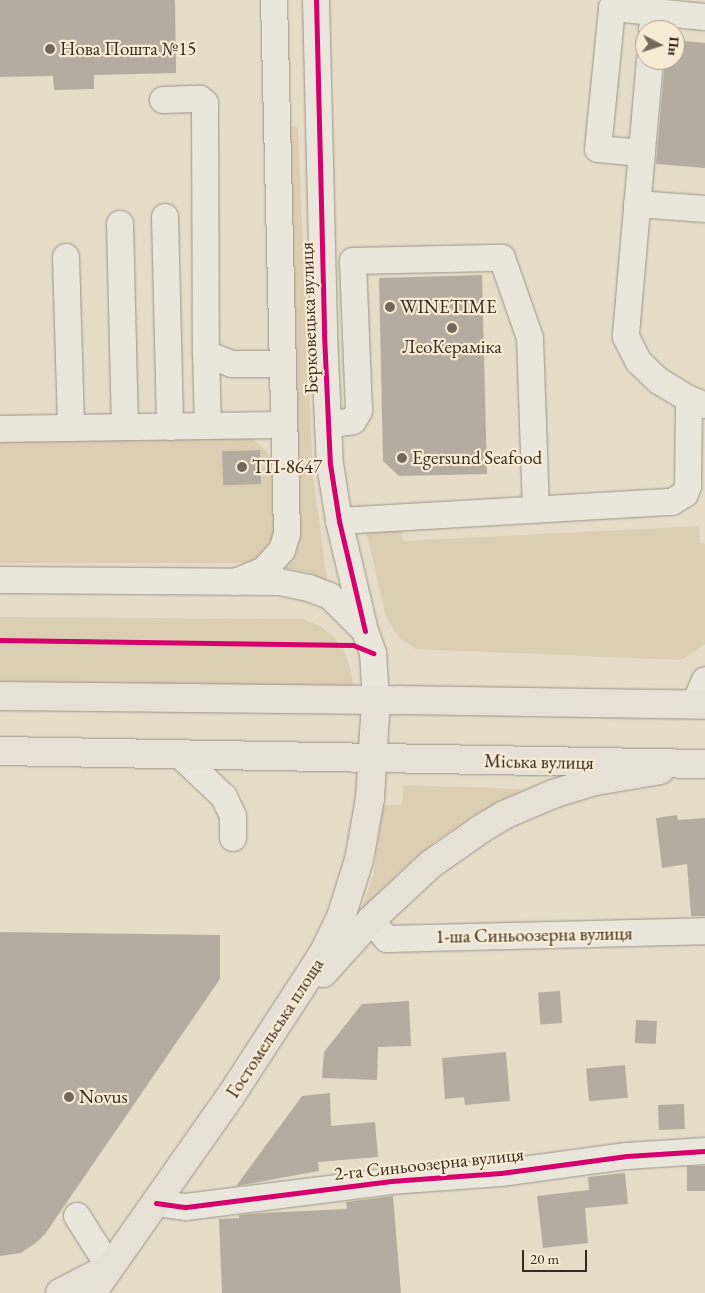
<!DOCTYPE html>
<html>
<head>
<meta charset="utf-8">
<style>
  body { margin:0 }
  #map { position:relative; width:705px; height:1293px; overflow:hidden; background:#e6ddc8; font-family:"EB Garamond",serif }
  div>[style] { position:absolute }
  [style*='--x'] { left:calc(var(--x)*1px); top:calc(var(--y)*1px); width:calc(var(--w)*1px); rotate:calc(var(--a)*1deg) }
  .green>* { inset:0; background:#dcceb3 }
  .building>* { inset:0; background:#b4ad9f; transform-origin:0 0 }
  .roads { filter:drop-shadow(0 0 1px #9a9387) drop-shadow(0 0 1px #9a9387) }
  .minor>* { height:26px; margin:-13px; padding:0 13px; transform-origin:13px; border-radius:13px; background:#eae6dc }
  .major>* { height:28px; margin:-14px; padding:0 14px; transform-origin:14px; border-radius:14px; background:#e7e1d5 }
  .highway>* { height:28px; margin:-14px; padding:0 14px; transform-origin:14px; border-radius:14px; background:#e7e1d5 }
  .cycleway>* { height:5px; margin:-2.5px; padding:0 2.5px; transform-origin:2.5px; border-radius:2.5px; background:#d6006c }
  .dots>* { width:14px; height:14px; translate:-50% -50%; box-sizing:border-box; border:2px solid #f7ecd3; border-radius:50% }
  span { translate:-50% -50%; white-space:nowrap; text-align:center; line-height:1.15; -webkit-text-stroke:4.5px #f7ecd3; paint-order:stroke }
  .poi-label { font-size:19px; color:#372821 }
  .left { translate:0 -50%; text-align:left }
  .street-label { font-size:19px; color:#372821 }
  .north { position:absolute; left:635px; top:20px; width:50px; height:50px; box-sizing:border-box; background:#f7ecd3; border:1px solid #aa9e8c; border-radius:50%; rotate:95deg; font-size:14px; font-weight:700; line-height:20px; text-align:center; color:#372821 }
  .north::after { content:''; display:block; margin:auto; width:18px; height:22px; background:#74675b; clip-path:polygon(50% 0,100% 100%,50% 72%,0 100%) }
  .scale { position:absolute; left:522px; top:1250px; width:65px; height:22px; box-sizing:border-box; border:2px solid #372821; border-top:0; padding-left:6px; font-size:15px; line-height:18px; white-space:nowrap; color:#372821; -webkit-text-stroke:4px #f7ecd3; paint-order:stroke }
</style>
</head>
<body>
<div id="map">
  <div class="green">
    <div style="clip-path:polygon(292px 126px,298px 128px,313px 476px,328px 587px,310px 573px,284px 568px,294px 553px,290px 127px)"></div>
    <div style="clip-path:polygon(0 434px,250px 436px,266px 451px,274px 463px,277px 538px,253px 563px,0 563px)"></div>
    <div style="clip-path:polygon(699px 526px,700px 543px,705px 544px,705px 644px,681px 660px,416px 649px,400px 639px,386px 617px,366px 531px,401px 529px,403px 541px)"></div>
    <div style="clip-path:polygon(0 617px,303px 619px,320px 626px,333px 636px,343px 649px,349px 664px,354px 688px,0 682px)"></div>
    <div style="clip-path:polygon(403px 785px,523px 789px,480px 812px,438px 840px,399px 872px,362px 909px,374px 872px,382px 805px,402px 805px)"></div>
  </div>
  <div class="building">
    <div style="clip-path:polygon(0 0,175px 0,176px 73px,94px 75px,94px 89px,54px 90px,53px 76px,0 77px)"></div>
    <div style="clip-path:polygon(675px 40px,705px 43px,705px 168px,656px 164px,665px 60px,675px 60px)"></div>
    <div style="clip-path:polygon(482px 275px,487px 474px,399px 476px,383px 461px,379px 278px)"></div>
    <div style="left:260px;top:450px;width:34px;height:38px;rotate:88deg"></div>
    <div style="clip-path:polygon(677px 815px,678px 820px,705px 818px,705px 916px,691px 916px,687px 864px,662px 868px,656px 818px)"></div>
    <div style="clip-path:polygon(0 932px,220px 935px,220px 979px,45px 1234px,37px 1242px,21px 1253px,0 1256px)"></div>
    <div style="left:560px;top:991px;width:32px;height:22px;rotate:86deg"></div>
    <div style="clip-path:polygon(409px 1001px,411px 1046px,378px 1047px,377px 1080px,322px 1078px,324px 1052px,362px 1004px)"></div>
    <div style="left:636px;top:1020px;width:21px;height:23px;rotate:3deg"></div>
    <div style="clip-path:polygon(506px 1052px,510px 1101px,465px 1105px,464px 1097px,445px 1099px,442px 1058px)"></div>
    <div style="left:625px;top:1065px;width:33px;height:39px;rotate:85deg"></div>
    <div style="clip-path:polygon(330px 1093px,331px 1126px,375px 1122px,378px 1157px,318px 1162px,319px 1171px,236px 1186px,302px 1096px)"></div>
    <div style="left:684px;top:1104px;width:25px;height:26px;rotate:88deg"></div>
    <div style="left:705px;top:1166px;width:25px;height:18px;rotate:90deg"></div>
    <div style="clip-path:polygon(625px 1173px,628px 1204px,585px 1208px,588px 1243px,543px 1248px,537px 1196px,589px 1190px,588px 1177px)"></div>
    <div style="clip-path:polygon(393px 1196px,401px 1293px,222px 1293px,219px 1219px,239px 1218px,239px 1215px,261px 1213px,347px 1209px,346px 1202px)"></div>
  </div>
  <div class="roads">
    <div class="minor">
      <div style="--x:316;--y:0;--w:334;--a:88.6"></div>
      <div style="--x:324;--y:334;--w:130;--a:87.4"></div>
      <div style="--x:330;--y:464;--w:58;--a:81"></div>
      <div style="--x:339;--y:521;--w:113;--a:76.7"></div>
      <div style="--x:652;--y:29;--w:17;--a:-83"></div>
      <div style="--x:654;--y:12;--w:51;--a:5.6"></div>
      <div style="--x:650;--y:60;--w:278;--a:95"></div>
      <div style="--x:626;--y:337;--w:28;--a:63"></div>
      <div style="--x:639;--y:362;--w:28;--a:44"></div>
      <div style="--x:659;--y:381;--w:35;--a:31"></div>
      <div style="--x:689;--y:399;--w:16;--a:22"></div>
      <div style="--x:163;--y:100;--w:37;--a:-2"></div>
      <div style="--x:200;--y:99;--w:6;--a:39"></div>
      <div style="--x:205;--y:103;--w:251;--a:89.8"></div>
      <div style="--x:206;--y:354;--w:72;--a:88.4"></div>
      <div style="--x:642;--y:153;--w:44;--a:-174.8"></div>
      <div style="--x:598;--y:149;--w:142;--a:-84.3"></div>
      <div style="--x:612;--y:8;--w:42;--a:5.4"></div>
      <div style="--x:637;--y:204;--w:68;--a:4.2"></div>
      <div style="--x:165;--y:217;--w:210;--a:88.6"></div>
      <div style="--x:120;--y:224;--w:203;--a:88.6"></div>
      <div style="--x:66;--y:257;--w:171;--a:88.3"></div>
      <div style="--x:206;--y:354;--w:28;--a:21"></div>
      <div style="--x:232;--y:364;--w:51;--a:0"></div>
      <div style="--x:328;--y:425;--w:25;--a:-9"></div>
      <div style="--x:353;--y:421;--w:12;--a:-59"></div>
      <div style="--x:359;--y:411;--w:150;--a:-92.3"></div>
      <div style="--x:353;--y:261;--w:149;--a:-1.2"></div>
      <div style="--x:502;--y:258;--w:85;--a:70.7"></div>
      <div style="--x:530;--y:338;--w:170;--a:88"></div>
      <div style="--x:0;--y:429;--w:284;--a:-0.8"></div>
      <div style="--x:339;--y:521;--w:334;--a:-3.3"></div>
      <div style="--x:672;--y:502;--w:15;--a:-32"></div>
      <div style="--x:685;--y:494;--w:9;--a:-69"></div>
      <div style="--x:688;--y:486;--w:87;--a:-89.3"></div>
      <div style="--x:0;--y:580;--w:280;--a:0.4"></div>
      <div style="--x:280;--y:582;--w:30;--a:12"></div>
      <div style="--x:309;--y:588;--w:22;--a:21"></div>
      <div style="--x:330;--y:596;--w:49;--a:45"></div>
      <div style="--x:365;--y:631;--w:23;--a:70"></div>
      <div style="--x:373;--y:653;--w:46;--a:86.3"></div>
      <div style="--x:235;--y:582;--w:31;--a:-22"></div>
      <div style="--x:264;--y:570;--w:27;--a:-48"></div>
      <div style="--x:282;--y:550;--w:17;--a:-73"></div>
      <div style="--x:287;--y:534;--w:534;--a:-91.39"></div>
      <div style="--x:694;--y:705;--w:27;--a:-66"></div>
      <div style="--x:179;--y:754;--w:62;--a:43.7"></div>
      <div style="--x:224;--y:797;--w:21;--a:65"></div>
      <div style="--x:233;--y:816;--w:22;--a:90"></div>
      <div style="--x:371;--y:920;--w:25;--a:50"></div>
      <div style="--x:387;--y:939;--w:318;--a:-1.4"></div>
      <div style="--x:156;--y:1203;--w:30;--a:8"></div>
      <div style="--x:186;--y:1207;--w:207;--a:-7.2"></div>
      <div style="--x:391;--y:1181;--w:110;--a:-4.2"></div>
      <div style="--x:501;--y:1173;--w:127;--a:-7.7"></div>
      <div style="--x:627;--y:1156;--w:78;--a:-3.7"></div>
      <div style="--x:77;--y:1216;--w:62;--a:57.6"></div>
    </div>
    <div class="major">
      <div style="--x:323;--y:973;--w:72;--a:-47.8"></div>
      <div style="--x:371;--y:920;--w:82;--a:-43"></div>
      <div style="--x:431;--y:864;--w:61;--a:-35"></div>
      <div style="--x:481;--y:829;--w:27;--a:-31"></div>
      <div style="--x:504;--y:815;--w:53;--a:-23.2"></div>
      <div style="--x:553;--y:794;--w:44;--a:-17.2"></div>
      <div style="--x:595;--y:781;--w:66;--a:-9.6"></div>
      <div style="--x:60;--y:1293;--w:54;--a:-27.5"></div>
      <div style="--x:92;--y:1293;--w:240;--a:-54.9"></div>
      <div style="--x:230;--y:1097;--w:173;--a:-57"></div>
      <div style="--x:324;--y:952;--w:39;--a:-64"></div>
      <div style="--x:341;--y:917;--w:60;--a:-72.5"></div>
      <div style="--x:359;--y:860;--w:63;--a:-79.9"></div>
      <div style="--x:370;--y:798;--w:99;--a:-86.5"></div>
    </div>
    <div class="highway">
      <div style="--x:0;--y:696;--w:399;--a:0.6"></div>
      <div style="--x:399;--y:700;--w:306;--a:0.9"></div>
      <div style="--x:0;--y:751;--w:705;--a:1.06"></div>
    </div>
  </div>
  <div class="cycleway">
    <div style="--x:316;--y:0;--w:334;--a:88.6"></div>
    <div style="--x:324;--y:334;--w:130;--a:87.4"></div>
    <div style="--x:330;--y:464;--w:58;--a:81"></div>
    <div style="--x:339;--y:521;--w:113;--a:76.7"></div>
    <div style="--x:0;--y:640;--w:353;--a:0.8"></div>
    <div style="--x:353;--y:645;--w:22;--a:22"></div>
    <div style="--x:156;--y:1203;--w:30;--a:8"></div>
    <div style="--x:186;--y:1207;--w:207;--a:-7.2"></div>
    <div style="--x:391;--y:1181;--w:110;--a:-4.2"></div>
    <div style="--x:501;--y:1173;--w:127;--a:-7.7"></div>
    <div style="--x:627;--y:1156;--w:78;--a:-3.7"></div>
  </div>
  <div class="dots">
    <div style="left:50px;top:49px;background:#74675b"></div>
    <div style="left:390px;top:307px;background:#74675b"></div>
    <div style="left:452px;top:328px;background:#74675b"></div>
    <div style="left:402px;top:458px;background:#74675b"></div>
    <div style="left:242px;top:467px;background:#74675b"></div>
    <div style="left:69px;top:1097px;background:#74675b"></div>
  </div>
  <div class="poi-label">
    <span class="left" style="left:60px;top:49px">Нова Пошта №15</span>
    <span class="left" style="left:400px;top:307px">WINETIME</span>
    <span style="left:452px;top:347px">ЛеоКераміка</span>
    <span class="left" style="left:412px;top:458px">Egersund Seafood</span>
    <span class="left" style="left:252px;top:467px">ТП-8647</span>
    <span class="left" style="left:79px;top:1097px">Novus</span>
  </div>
  <div class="street-label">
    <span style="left:309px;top:318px;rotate:-92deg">Берковецька вулиця</span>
    <span style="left:539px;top:762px;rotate:1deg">Міська вулиця</span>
    <span style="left:534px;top:935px;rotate:-1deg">1-ша Синьоозерна вулиця</span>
    <span style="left:275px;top:1028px;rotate:-57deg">Гостомельська площа</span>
    <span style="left:429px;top:1164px;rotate:-6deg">2-га Синьоозерна вулиця</span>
  </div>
  <div class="north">Пн</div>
  <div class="scale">20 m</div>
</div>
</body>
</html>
